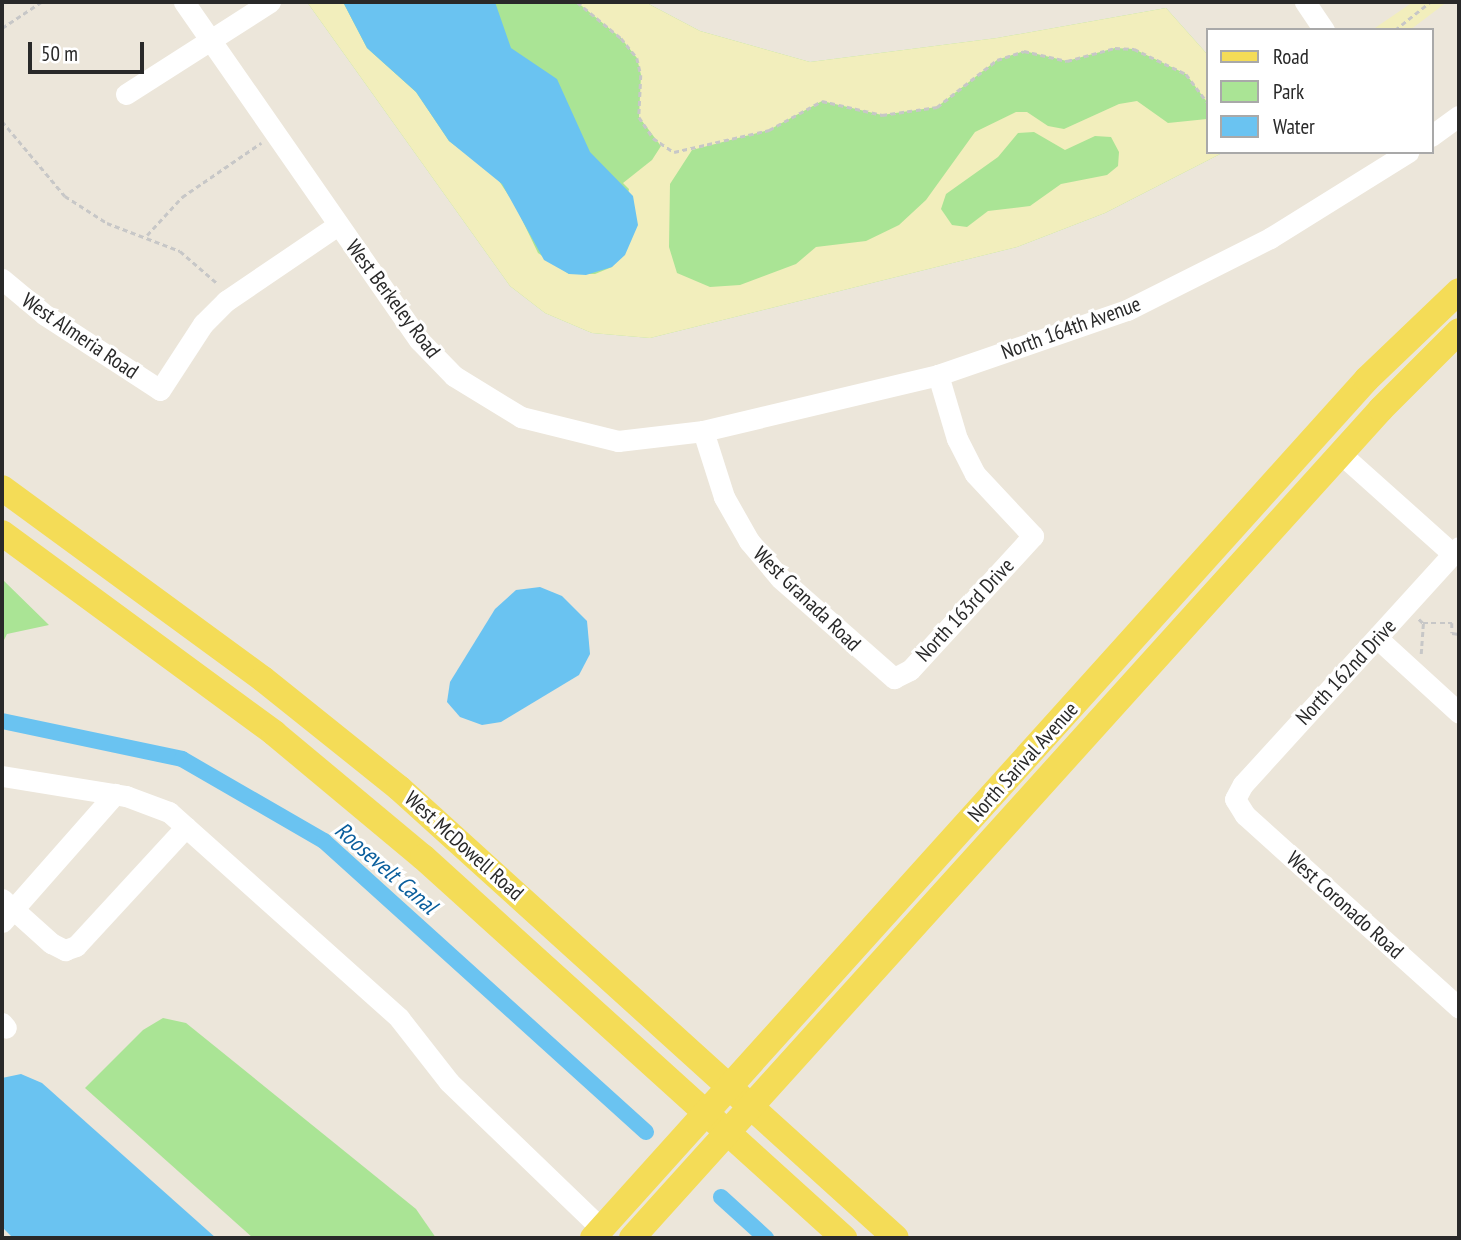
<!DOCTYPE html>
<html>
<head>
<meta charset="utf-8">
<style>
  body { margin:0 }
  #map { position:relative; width:1461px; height:1240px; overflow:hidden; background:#ece6da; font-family:"PT Sans Narrow",sans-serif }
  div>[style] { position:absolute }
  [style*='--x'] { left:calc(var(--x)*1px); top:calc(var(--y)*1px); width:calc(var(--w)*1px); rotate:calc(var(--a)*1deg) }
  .green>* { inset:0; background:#aae495 }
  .sand>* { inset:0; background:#f2eebc }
  .water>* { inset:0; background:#6ac3f1 }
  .canal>* { height:16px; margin:-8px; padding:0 8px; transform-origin:8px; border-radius:8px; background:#6ac3f1 }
  .path>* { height:2.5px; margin-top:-1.25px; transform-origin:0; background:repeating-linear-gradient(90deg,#c7c7c7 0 5px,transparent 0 8.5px) }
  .minor>* { height:21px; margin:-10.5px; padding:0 10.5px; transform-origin:10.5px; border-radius:10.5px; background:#fff }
  .major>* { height:26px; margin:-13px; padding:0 13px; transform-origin:13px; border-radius:13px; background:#f4dc57 }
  span { translate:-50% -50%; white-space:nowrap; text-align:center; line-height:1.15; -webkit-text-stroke:6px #fff; paint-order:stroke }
  .street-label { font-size:21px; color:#292929 }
  .water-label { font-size:23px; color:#0a5e9c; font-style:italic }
  .frame { position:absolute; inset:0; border:4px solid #292929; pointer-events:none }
  .legend { position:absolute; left:1206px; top:28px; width:228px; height:126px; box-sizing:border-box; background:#fff; border:2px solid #a9a9a9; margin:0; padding:9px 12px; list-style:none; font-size:21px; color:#292929 }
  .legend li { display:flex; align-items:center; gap:14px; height:35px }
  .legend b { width:35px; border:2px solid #a9a9a9 }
  .scale { position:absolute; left:28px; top:42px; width:116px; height:32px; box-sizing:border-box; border:4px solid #292929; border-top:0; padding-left:9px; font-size:21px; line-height:24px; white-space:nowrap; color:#292929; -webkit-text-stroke:5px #fff; paint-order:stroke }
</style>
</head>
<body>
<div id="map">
  <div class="green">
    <div style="clip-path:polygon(307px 2px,645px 2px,700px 31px,810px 62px,997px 38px,1166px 8px,1207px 54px,1207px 152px,1224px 152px,1105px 213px,1017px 247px,650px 338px,592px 333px,545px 313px,510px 286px)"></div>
    <div style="clip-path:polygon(2px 579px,49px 625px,7px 634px,2px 644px)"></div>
    <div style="clip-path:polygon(163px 1018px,186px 1023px,416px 1209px,436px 1238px,253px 1238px,85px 1088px,143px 1030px)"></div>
  </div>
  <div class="sand">
    <div style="clip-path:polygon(evenodd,307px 2px,343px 2px,367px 48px,416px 92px,449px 141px,495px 175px,515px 205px,538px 253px,569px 274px,595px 274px,612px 267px,629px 189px,623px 183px,652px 160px,661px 146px,639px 117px,641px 75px,637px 58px,621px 38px,577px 2px,645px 2px,700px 31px,810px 62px,997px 38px,1166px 8px,1207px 54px,1207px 102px,1186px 74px,1134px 49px,1115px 48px,1067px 61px,1024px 51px,997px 60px,937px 107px,882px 115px,822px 101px,769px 130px,692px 150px,670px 184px,669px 247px,677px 273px,710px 287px,740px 285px,796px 264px,816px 247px,866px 241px,899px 225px,926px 200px,975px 132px,1016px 112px,1027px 112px,1048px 126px,1064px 129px,1119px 104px,1137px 101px,1168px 123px,1207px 119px,1207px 152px,1224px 152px,1105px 213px,1017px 247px,650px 338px,592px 333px,545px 313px,510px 286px,307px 2px,1034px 132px,1065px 150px,1095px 136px,1111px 137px,1119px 152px,1118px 166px,1107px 175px,1061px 184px,1030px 206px,988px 211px,967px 227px,952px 225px,941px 209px,946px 194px,998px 157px,1018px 133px,1034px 132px)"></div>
    <div style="clip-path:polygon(1413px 2px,1447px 2px,1410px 30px,1372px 30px)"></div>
  </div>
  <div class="water">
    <div style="clip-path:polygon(343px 2px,495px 2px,511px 48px,557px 79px,590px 152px,633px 196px,638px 225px,625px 255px,612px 267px,586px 275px,569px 274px,544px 260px,502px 184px,449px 141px,416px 92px,367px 48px)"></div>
    <div style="clip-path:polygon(540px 587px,562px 596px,587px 621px,590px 654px,579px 675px,501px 722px,482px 725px,460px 717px,447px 702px,450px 682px,495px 609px,516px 590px)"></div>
    <div style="clip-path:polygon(21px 1074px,42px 1083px,216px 1238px,13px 1238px,2px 1227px,2px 1078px)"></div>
  </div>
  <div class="canal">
    <div style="--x:2;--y:721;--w:184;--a:11.9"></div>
    <div style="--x:182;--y:759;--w:164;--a:30"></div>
    <div style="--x:324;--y:841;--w:434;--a:42.1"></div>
    <div style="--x:721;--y:1197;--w:61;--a:42.3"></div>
  </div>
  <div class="path">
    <div style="--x:577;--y:2;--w:57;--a:39.3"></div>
    <div style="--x:621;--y:38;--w:26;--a:51"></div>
    <div style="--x:637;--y:58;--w:17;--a:77"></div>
    <div style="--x:641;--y:75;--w:42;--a:92.7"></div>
    <div style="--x:639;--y:117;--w:25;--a:56"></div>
    <div style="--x:653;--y:138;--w:25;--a:34"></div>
    <div style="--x:674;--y:152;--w:98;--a:-13"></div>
    <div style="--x:769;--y:130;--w:60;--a:-28.7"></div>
    <div style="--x:822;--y:101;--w:62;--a:13.1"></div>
    <div style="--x:882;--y:115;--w:56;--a:-8.3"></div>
    <div style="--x:937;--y:107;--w:76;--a:-38.1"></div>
    <div style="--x:997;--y:60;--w:28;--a:-18"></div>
    <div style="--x:1024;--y:51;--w:44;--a:13.1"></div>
    <div style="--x:1067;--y:61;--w:50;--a:-15.2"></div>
    <div style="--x:1115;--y:48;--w:19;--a:3"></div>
    <div style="--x:1134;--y:49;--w:58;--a:25.7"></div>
    <div style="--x:1186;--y:74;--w:35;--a:53"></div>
    <div style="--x:2;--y:28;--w:47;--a:-33.7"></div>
    <div style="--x:1395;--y:30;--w:45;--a:-38.7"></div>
    <div style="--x:2;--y:121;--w:98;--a:50"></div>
    <div style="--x:65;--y:196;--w:50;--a:32.7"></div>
    <div style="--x:107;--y:223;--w:78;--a:21"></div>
    <div style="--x:180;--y:251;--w:50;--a:41"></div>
    <div style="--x:147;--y:235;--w:52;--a:-47.4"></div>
    <div style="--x:182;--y:197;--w:96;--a:-34.4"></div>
    <div style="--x:1419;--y:619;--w:6;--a:45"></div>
    <div style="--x:1423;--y:623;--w:29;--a:0"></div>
    <div style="--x:1452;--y:623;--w:10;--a:90"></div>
    <div style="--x:1452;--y:633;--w:7;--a:8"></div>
    <div style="--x:1421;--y:654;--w:31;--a:-86"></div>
  </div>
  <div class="minor">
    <div style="--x:184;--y:2;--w:412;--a:55.2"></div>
    <div style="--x:419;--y:340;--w:50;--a:45.8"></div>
    <div style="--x:454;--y:376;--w:79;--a:31.5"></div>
    <div style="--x:521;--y:417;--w:100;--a:13.9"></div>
    <div style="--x:618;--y:441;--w:86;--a:-6.7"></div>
    <div style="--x:703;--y:431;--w:242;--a:-13.4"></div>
    <div style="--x:938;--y:375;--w:200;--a:-19"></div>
    <div style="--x:1127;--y:310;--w:160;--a:-26.7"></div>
    <div style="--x:1270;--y:238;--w:163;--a:-31.9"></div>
    <div style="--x:1305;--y:2;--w:34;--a:56"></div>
    <div style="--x:126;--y:94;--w:171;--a:-32.6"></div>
    <div style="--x:1431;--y:136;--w:34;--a:-36"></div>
    <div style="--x:2;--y:279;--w:56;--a:39.9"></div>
    <div style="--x:45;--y:315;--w:137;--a:33.1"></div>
    <div style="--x:160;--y:390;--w:79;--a:-56.9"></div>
    <div style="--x:203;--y:324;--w:33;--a:-45"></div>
    <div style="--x:226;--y:301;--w:135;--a:-34.2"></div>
    <div style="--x:703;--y:431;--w:69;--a:72.3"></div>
    <div style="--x:724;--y:497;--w:51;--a:60.4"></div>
    <div style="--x:749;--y:541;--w:48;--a:50"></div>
    <div style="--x:780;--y:578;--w:152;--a:41.3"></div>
    <div style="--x:894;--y:678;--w:18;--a:-27"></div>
    <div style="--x:910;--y:670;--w:182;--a:-47.5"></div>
    <div style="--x:1033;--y:536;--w:85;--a:-133.1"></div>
    <div style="--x:975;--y:474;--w:39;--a:-117"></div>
    <div style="--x:957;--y:439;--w:67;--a:-106.5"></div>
    <div style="--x:1341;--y:454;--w:150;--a:41.8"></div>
    <div style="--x:1459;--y:547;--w:321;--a:132.3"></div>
    <div style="--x:1243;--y:784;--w:17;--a:118"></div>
    <div style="--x:1235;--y:799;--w:19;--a:58"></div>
    <div style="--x:1245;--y:815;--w:288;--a:42"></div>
    <div style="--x:1377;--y:638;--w:111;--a:42.4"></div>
    <div style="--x:2;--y:776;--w:126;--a:9.2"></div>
    <div style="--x:126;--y:796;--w:46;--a:20.4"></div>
    <div style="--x:169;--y:812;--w:309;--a:41.8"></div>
    <div style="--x:399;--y:1018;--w:81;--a:52"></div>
    <div style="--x:449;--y:1082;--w:212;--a:43.9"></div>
    <div style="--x:2;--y:899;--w:66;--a:41.9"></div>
    <div style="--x:51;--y:943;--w:16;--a:27"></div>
    <div style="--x:65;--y:950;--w:12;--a:-20"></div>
    <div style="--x:76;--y:946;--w:162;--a:-47.3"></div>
    <div style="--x:2;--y:922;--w:171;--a:-48.6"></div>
    <div style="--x:2;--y:1023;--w:6;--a:51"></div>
  </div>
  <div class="major">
    <div style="--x:2;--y:488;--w:323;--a:36.2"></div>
    <div style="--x:263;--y:679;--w:174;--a:38.7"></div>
    <div style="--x:399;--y:788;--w:670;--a:42.16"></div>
    <div style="--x:2;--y:533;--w:338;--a:36.3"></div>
    <div style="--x:274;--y:733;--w:194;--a:39.8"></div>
    <div style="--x:423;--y:857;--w:568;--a:42.14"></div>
    <div style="--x:593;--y:1238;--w:1156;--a:-47.98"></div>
    <div style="--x:1367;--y:379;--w:127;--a:-43.7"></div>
    <div style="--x:632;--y:1238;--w:1117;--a:-47.9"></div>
    <div style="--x:1381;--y:409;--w:110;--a:-45"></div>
  </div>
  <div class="street-label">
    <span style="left:393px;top:299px;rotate:53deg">West Berkeley Road</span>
    <span style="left:1071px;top:328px;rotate:-20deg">North 164th Avenue</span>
    <span style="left:80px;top:336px;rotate:34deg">West Almeria Road</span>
    <span style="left:807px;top:599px;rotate:44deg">West Granada Road</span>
    <span style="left:965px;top:610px;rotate:-47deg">North 163rd Drive</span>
    <span style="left:1346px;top:672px;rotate:-47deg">North 162nd Drive</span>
    <span style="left:1023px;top:762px;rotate:-48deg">North Sarival Avenue</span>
    <span style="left:464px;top:846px;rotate:42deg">West McDowell Road</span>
    <span style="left:1345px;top:905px;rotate:42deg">West Coronado Road</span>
  </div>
  <div class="water-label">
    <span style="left:386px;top:868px;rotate:41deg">Roosevelt Canal</span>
  </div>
  <div class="frame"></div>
  <ul class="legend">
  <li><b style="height:9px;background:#f4dc57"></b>Road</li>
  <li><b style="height:19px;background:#aae495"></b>Park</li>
  <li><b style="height:19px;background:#6ac3f1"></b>Water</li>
  </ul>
  <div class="scale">50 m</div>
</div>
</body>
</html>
